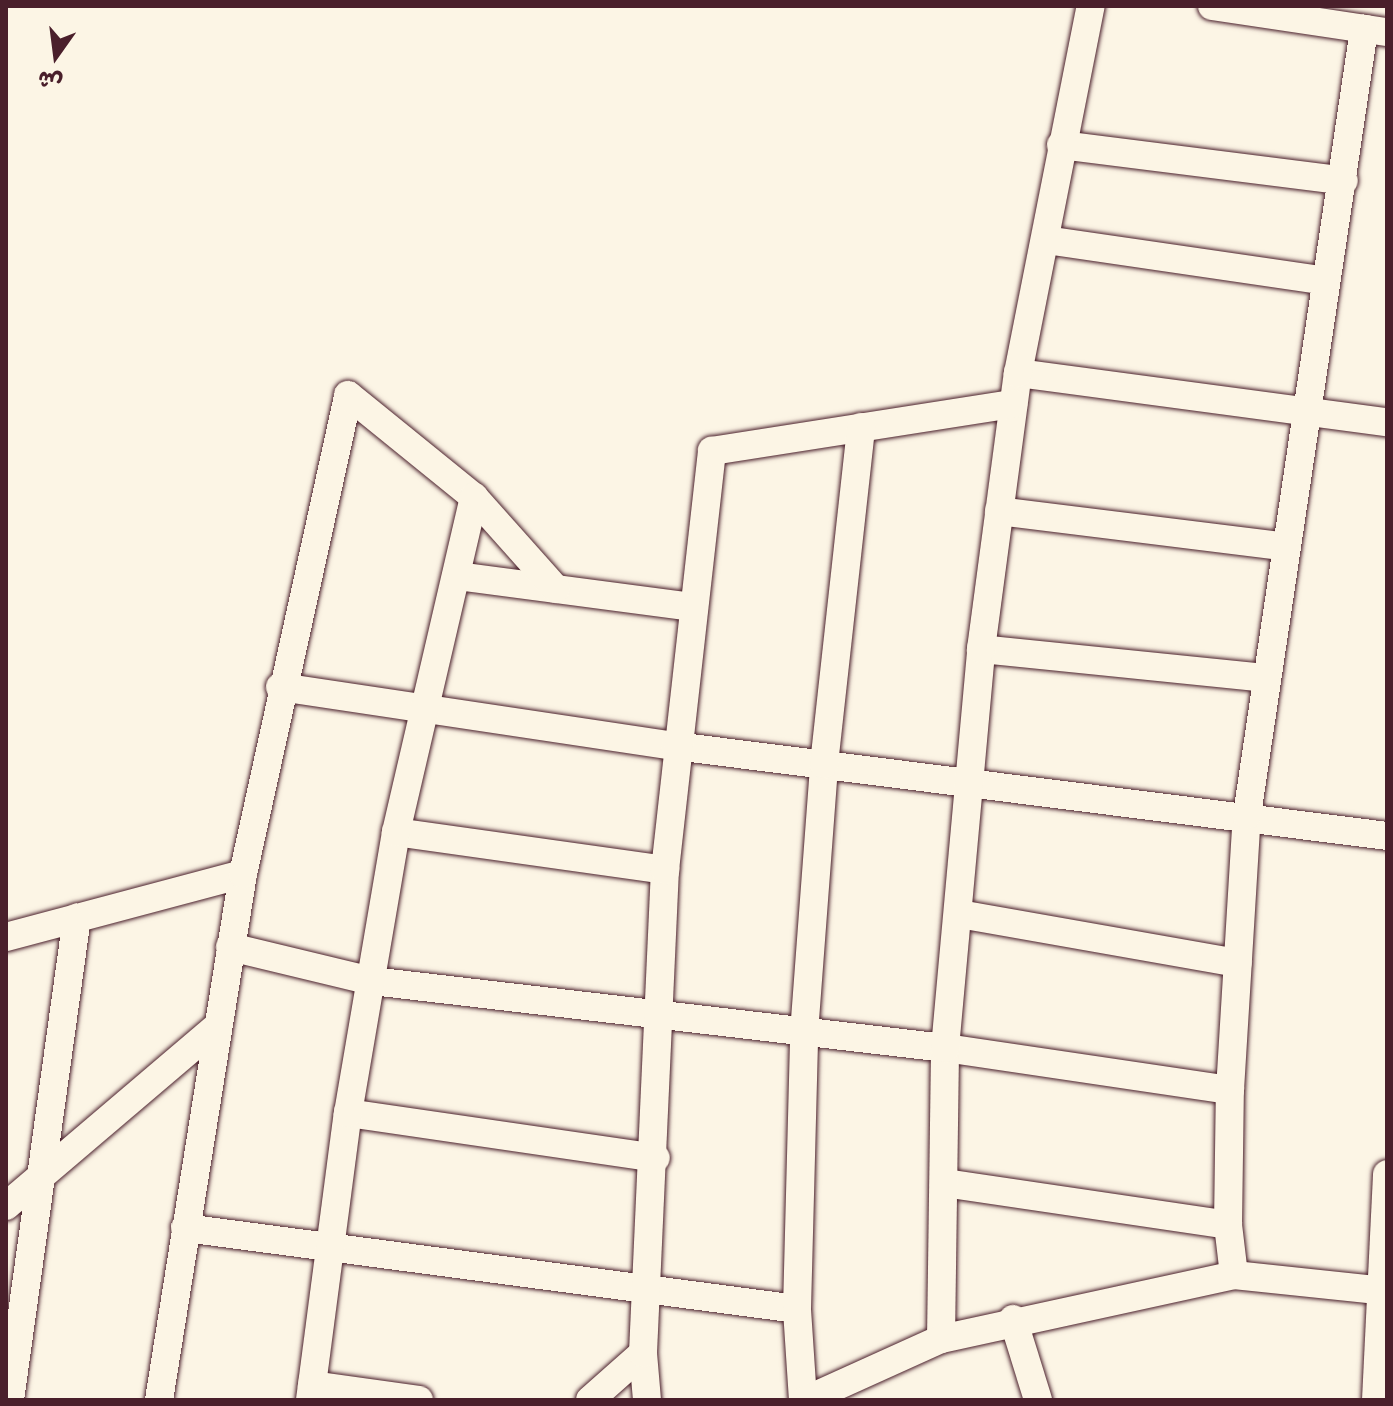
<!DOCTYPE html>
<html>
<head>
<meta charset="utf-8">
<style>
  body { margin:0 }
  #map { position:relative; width:1393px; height:1406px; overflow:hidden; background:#fcf5e5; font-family:Mynerve,"Playpen Sans Arabic",sans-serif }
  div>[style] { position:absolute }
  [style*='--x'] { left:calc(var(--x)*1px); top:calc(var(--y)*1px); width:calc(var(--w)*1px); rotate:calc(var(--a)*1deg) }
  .roads { filter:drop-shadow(0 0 2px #4a1f2b) drop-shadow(0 0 2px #4a1f2b) }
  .street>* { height:28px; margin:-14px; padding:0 14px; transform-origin:14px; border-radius:14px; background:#fcf5e5 }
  span { translate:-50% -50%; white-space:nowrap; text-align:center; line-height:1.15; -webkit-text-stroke:8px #fcf5e5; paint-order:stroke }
  .frame { position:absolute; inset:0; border:8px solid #4a1f2b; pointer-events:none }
  .north { position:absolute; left:16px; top:16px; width:80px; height:80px; -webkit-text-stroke:6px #fcf5e5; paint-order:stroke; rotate:194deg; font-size:22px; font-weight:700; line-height:32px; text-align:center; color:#4a1f2b }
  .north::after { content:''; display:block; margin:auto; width:28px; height:36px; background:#4a1f2b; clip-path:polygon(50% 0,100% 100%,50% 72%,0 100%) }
</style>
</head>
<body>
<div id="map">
  <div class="roads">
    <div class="street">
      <div style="--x:1212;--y:6;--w:177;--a:8.5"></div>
      <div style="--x:1061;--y:145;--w:285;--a:7.2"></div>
      <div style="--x:1046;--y:240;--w:283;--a:8.3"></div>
      <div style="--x:1018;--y:373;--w:372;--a:7.6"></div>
      <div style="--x:999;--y:511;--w:289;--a:7.1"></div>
      <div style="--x:457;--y:576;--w:236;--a:7.5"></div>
      <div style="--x:981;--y:649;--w:286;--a:5.8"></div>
      <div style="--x:280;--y:687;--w:399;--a:8.5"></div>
      <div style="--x:675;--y:746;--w:718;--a:7.2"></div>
      <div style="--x:396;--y:832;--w:272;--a:8"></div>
      <div style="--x:959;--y:914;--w:283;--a:10"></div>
      <div style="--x:6;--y:937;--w:245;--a:-14.9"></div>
      <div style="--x:230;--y:947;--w:146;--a:13.5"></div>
      <div style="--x:372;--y:981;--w:577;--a:6.67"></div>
      <div style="--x:945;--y:1048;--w:288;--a:8.4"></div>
      <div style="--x:348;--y:1113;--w:311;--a:8.3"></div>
      <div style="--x:944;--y:1183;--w:287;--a:8.4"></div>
      <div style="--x:6;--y:1206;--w:276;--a:-40.4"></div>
      <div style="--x:185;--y:1228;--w:617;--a:7.54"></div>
      <div style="--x:1234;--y:1275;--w:50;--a:-96.8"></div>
      <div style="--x:1228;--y:1225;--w:135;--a:-89.2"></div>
      <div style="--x:1230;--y:1090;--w:276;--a:-86.5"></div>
      <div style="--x:1247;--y:815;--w:795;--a:-81.53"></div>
      <div style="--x:1013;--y:1319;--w:85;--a:72.8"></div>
      <div style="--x:941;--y:1339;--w:291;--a:-89.2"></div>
      <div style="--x:945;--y:1048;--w:401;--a:-84.8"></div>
      <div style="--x:981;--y:649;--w:278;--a:-82.4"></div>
      <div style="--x:1018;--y:373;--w:374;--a:-78.8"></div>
      <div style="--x:312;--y:1385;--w:108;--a:8"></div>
      <div style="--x:10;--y:1400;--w:487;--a:-82.1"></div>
      <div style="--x:159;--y:1400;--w:533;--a:-80.93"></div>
      <div style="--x:243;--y:874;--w:490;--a:-77.6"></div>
      <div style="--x:348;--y:395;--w:162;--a:39"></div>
      <div style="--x:474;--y:497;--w:123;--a:48.3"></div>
      <div style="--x:310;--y:1400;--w:290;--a:-82.5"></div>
      <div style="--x:348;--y:1113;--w:285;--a:-80.3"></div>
      <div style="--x:396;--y:832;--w:344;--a:-76.9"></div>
      <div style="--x:590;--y:1400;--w:71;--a:-41.6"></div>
      <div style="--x:647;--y:1400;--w:47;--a:-94.9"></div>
      <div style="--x:643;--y:1353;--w:484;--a:-87.4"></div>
      <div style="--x:665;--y:870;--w:422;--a:-83.6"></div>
      <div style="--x:712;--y:451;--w:305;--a:-8.9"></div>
      <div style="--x:803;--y:1400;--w:91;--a:-93.8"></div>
      <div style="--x:797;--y:1309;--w:276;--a:-88.5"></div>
      <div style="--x:804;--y:1033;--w:270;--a:-85.7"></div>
      <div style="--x:824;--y:764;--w:339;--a:-83.7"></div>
      <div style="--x:806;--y:1400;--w:148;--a:-24.3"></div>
      <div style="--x:941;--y:1339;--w:300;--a:-12.3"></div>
      <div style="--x:1234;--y:1275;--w:154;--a:6"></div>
      <div style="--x:1376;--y:1400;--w:226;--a:-87.2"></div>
    </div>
  </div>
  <div class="frame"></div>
  <div class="north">ش</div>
</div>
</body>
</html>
